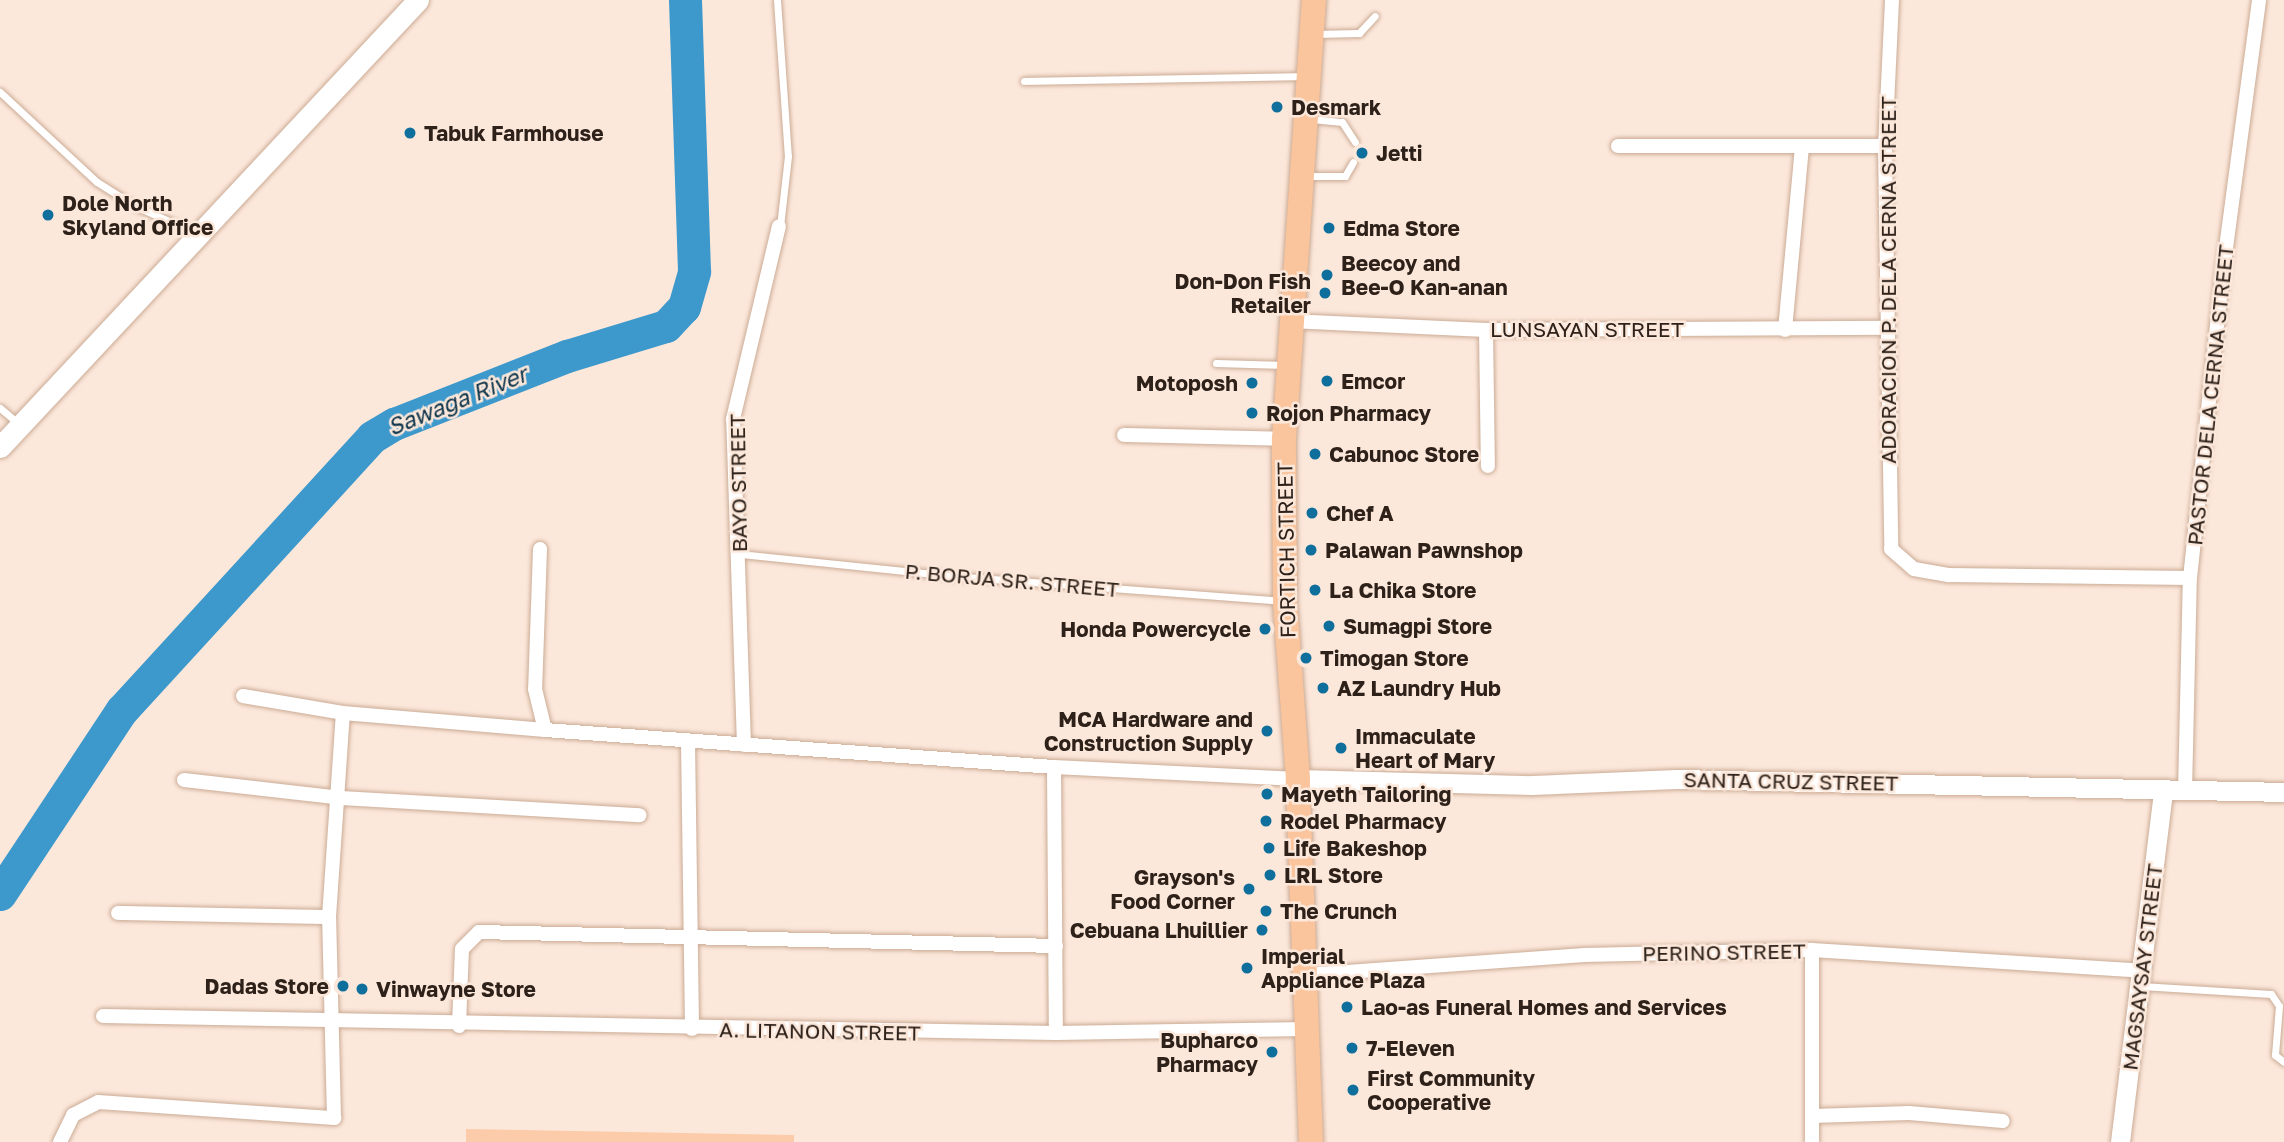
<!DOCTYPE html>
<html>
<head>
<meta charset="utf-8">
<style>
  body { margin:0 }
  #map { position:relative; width:2284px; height:1142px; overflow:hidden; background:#fce8db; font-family:"Golos Text",sans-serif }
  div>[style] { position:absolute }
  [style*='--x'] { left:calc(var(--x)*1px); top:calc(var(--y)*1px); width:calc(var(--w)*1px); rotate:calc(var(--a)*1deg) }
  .green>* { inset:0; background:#fbcbaa }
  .river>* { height:33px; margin:-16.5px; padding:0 16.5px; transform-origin:16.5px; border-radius:16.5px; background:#3d98cc }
  .roads { filter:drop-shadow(0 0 2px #cbab95) drop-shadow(0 0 2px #cbab95) }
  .service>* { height:7px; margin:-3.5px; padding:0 3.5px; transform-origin:3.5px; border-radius:3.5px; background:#fff }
  .minor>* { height:14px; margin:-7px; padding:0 7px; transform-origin:7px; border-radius:7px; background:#fff }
  .tertiary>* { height:19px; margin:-9.5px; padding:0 9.5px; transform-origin:9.5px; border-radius:9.5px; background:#fff }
  .secondary>* { height:21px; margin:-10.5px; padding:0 10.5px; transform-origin:10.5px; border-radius:10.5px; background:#fff }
  .trunk>* { height:24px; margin:-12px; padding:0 12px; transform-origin:12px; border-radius:12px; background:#fac49c }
  .dots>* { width:19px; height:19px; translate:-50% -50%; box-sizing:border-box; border:4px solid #fce8db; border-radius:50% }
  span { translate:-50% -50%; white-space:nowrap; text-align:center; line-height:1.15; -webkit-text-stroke:5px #fce8db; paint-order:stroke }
  .poi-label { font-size:21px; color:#2d2119; font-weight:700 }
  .left { translate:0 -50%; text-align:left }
  .right { translate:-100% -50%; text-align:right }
  .street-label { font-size:21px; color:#2d2119 }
  .water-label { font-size:23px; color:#0f364c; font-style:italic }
</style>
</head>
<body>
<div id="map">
  <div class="green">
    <div style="clip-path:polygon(466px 1129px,794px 1135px,794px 1142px,466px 1142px)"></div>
  </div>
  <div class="river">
    <div style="--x:0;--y:894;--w:221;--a:-56.5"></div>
    <div style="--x:122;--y:710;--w:370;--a:-47.5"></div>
    <div style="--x:372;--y:437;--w:26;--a:-31"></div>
    <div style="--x:394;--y:424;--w:186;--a:-21.5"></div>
    <div style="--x:567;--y:356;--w:103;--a:-16.9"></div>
    <div style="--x:666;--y:326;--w:26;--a:-47"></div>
    <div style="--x:684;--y:307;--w:37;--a:-74"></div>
    <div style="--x:694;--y:271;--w:271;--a:-91.9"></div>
  </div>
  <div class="roads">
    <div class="service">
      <div style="--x:777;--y:0;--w:156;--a:86"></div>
      <div style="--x:788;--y:156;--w:70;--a:96.5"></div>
      <div style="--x:1315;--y:34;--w:44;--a:-1.3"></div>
      <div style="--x:1359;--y:33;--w:23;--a:-47"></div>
      <div style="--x:1024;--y:81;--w:282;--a:-1"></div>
      <div style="--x:0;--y:92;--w:132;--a:42.9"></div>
      <div style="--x:97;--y:182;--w:45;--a:32.3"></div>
      <div style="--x:135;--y:206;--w:67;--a:23.9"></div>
      <div style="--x:1312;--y:119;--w:30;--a:6"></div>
      <div style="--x:1342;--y:122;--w:24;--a:57"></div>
      <div style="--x:1307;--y:176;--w:38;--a:0"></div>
      <div style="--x:1345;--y:176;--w:16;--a:-60"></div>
      <div style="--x:1216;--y:363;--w:69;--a:1.7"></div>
      <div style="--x:0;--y:408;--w:25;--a:40"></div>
      <div style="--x:740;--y:554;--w:213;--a:5.9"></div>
      <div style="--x:952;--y:576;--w:330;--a:4.3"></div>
      <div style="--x:2141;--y:986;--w:130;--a:3.5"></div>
      <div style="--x:2271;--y:994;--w:14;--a:56"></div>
      <div style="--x:2279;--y:1006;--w:49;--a:94.7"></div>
      <div style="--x:2275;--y:1055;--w:11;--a:38"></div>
    </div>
    <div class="minor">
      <div style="--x:1892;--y:0;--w:146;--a:92.7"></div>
      <div style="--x:1885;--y:146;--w:403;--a:89.1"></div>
      <div style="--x:1891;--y:549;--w:30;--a:41"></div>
      <div style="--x:1914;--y:569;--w:36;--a:10"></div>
      <div style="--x:1949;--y:575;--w:241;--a:0.7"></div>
      <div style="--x:1618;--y:146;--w:267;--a:0"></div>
      <div style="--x:1289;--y:321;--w:197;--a:2.6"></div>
      <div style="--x:1486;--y:330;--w:400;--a:-0.3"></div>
      <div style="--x:1486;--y:330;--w:136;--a:89.2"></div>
      <div style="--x:1785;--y:330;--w:184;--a:-84.7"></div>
      <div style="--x:1124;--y:435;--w:160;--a:1.4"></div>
      <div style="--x:540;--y:549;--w:140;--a:92"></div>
      <div style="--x:535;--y:689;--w:42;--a:76.3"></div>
      <div style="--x:243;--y:696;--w:101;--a:9.6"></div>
      <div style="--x:343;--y:713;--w:203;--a:4.8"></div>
      <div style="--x:545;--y:730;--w:510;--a:4.16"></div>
      <div style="--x:1054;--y:767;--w:244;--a:2.8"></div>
      <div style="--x:688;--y:741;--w:288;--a:89.2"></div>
      <div style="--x:744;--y:745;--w:326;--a:-91.9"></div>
      <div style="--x:733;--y:419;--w:198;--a:-76.6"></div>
      <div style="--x:1054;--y:767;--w:266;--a:89.6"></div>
      <div style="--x:184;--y:780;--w:158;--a:6.5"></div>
      <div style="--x:341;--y:798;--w:299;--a:3.3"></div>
      <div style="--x:2185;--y:792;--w:214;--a:-88.7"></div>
      <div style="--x:2190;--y:578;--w:302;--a:-83.9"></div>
      <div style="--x:2222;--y:278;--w:280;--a:-82.4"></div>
      <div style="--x:118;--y:913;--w:211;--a:1.1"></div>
      <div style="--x:1812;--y:950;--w:192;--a:90"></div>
      <div style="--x:1305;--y:975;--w:280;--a:-4.1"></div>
      <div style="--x:1584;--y:955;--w:228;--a:-1.3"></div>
      <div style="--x:1812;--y:950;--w:331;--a:3.6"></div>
      <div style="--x:103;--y:1016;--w:953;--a:1.02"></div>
      <div style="--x:1056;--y:1033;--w:251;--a:-0.9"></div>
      <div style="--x:459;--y:1026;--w:77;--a:-87.8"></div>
      <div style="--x:462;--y:949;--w:24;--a:-45"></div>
      <div style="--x:479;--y:932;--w:577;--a:1.39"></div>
      <div style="--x:1812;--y:1116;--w:97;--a:-1.8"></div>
      <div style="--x:1909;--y:1113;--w:94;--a:4.9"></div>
      <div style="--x:60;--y:1142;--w:30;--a:-64"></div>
      <div style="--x:73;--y:1115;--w:28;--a:-27"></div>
      <div style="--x:98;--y:1102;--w:237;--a:3.9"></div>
      <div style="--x:334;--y:1118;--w:201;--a:-91.4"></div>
      <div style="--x:329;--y:917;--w:204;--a:-86.1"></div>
    </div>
    <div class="tertiary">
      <div style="--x:1298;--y:779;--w:234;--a:1.5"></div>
      <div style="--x:1532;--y:785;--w:144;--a:-2.4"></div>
      <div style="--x:1676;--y:779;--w:608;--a:1.22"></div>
      <div style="--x:2120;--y:1142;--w:353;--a:-83"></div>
    </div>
    <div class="secondary">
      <div style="--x:0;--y:447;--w:612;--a:-46.92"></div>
    </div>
    <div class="trunk">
      <div style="--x:1311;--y:1142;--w:363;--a:-92.1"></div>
      <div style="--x:1298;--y:779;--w:178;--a:-94.2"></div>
      <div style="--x:1285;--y:601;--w:162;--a:-90.4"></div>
      <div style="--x:1284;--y:439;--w:440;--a:-86.1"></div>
    </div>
  </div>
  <div class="dots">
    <div style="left:1277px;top:107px;background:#0e6e9c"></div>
    <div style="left:410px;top:133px;background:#0e6e9c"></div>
    <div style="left:1362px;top:153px;background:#0e6e9c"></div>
    <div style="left:48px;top:215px;background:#0e6e9c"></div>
    <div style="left:1329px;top:228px;background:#0e6e9c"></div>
    <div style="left:1327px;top:275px;background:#0e6e9c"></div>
    <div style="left:1325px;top:293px;background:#0e6e9c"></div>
    <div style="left:1327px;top:381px;background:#0e6e9c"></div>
    <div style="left:1252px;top:383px;background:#0e6e9c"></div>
    <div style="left:1252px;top:413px;background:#0e6e9c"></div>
    <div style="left:1315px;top:454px;background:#0e6e9c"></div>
    <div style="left:1312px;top:513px;background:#0e6e9c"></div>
    <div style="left:1311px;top:550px;background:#0e6e9c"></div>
    <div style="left:1315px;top:590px;background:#0e6e9c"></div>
    <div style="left:1329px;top:626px;background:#0e6e9c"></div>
    <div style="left:1265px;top:629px;background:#0e6e9c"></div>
    <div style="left:1306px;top:658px;background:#0e6e9c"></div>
    <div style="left:1323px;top:688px;background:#0e6e9c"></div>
    <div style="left:1267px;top:731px;background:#0e6e9c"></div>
    <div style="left:1341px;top:748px;background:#0e6e9c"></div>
    <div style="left:1267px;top:794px;background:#0e6e9c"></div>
    <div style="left:1266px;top:821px;background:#0e6e9c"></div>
    <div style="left:1269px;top:848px;background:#0e6e9c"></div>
    <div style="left:1270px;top:875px;background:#0e6e9c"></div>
    <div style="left:1249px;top:889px;background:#0e6e9c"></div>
    <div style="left:1266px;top:911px;background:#0e6e9c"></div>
    <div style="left:1262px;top:930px;background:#0e6e9c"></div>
    <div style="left:1247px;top:968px;background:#0e6e9c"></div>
    <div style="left:343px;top:986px;background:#0e6e9c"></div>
    <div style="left:362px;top:989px;background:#0e6e9c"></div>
    <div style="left:1347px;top:1007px;background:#0e6e9c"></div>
    <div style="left:1352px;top:1048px;background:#0e6e9c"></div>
    <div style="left:1272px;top:1052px;background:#0e6e9c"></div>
    <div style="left:1353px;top:1090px;background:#0e6e9c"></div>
  </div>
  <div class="poi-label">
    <span class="left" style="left:1291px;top:107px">Desmark</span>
    <span class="left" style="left:424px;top:133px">Tabuk Farmhouse</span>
    <span class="left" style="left:1376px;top:153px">Jetti</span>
    <span class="left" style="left:62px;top:215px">Dole North<br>Skyland Office</span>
    <span class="left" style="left:1343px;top:228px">Edma Store</span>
    <span class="left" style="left:1341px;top:275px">Beecoy and<br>Bee-O Kan-anan</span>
    <span class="right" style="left:1311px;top:293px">Don-Don Fish<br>Retailer</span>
    <span class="left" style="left:1341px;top:381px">Emcor</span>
    <span class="right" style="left:1238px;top:383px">Motoposh</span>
    <span class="left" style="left:1266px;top:413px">Rojon Pharmacy</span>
    <span class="left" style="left:1329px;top:454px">Cabunoc Store</span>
    <span class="left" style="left:1326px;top:513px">Chef A</span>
    <span class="left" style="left:1325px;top:550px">Palawan Pawnshop</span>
    <span class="left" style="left:1329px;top:590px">La Chika Store</span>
    <span class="left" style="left:1343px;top:626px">Sumagpi Store</span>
    <span class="right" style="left:1251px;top:629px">Honda Powercycle</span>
    <span class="left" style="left:1320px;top:658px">Timogan Store</span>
    <span class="left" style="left:1337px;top:688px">AZ Laundry Hub</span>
    <span class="right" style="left:1253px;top:731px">MCA Hardware and<br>Construction Supply</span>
    <span class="left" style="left:1355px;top:748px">Immaculate<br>Heart of Mary</span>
    <span class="left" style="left:1281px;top:794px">Mayeth Tailoring</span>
    <span class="left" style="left:1280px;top:821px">Rodel Pharmacy</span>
    <span class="left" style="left:1283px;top:848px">Life Bakeshop</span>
    <span class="left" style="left:1284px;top:875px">LRL Store</span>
    <span class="right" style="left:1235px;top:889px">Grayson's<br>Food Corner</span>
    <span class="left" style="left:1280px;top:911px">The Crunch</span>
    <span class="right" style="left:1248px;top:930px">Cebuana Lhuillier</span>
    <span class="left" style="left:1261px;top:968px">Imperial<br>Appliance Plaza</span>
    <span class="right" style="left:329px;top:986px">Dadas Store</span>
    <span class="left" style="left:376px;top:989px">Vinwayne Store</span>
    <span class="left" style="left:1361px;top:1007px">Lao-as Funeral Homes and Services</span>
    <span class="right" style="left:1258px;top:1052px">Bupharco<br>Pharmacy</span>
    <span class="left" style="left:1366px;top:1048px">7-Eleven</span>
    <span class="left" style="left:1367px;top:1090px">First Community<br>Cooperative</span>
  </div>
  <div class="street-label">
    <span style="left:1888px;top:280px;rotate:-90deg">ADORACION P. DELA CERNA STREET</span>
    <span style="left:1587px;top:329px">LUNSAYAN STREET</span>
    <span style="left:2210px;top:395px;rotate:-84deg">PASTOR DELA CERNA STREET</span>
    <span style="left:738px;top:483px;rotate:-91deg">BAYO STREET</span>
    <span style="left:1286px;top:550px;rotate:-91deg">FORTICH STREET</span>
    <span style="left:1012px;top:580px;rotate:5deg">P. BORJA SR. STREET</span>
    <span style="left:1791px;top:781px;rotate:1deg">SANTA CRUZ STREET</span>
    <span style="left:1724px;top:952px;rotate:-1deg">PERINO STREET</span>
    <span style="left:2142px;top:967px;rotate:-83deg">MAGSAYSAY STREET</span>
    <span style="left:820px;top:1031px;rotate:1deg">A. LITANON STREET</span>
  </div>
  <div class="water-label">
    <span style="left:457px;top:400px;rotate:-22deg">Sawaga River</span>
  </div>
</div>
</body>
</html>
